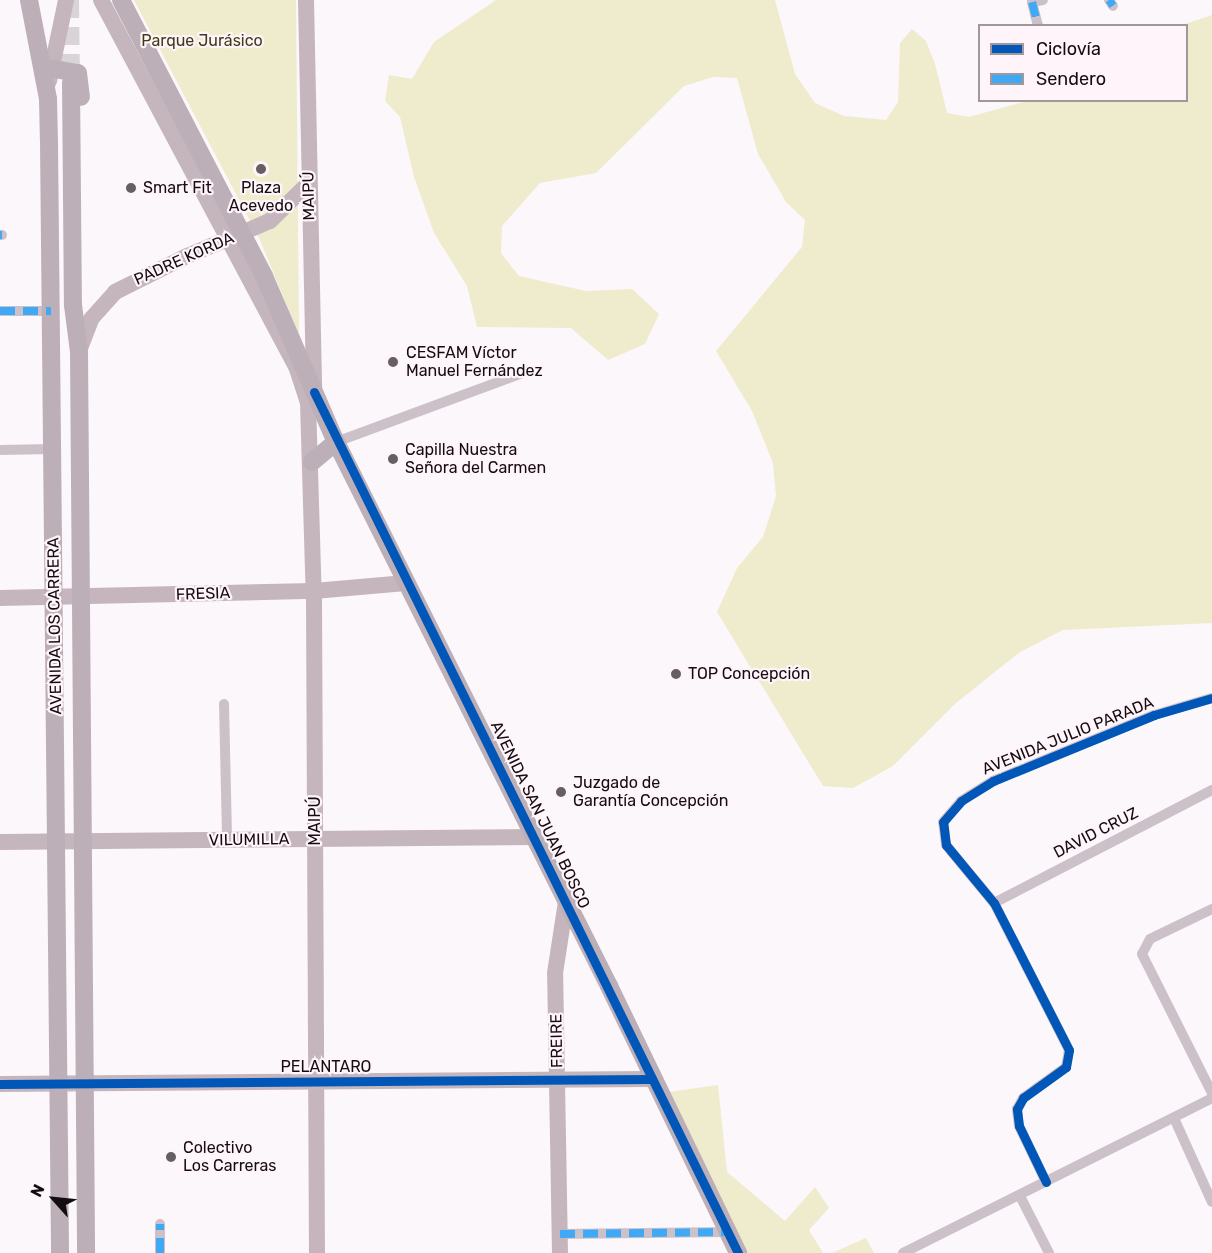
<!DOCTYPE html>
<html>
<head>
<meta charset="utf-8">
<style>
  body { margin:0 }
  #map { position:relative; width:1212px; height:1253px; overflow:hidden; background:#fcf7fa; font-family:Rubik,sans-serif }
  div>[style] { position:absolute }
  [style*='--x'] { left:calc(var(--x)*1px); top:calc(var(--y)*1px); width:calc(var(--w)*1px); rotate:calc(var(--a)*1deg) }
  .green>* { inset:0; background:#efebcd }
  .primary-tunnel>* { height:18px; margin-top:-9px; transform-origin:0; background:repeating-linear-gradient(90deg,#d9d4d7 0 18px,transparent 0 27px) }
  .street>* { height:10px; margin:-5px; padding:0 5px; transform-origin:5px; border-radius:5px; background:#cdc1c9 }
  .secondary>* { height:16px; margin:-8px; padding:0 8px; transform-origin:8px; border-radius:8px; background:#c5b6be }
  .primary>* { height:18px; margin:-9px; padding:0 9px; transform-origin:9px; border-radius:9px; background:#bdafb8 }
  .quiet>* { height:8px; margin-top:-4px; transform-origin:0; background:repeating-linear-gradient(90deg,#3fa9f5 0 15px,transparent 0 23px) }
  .cycleway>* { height:9px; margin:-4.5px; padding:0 4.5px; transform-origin:4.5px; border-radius:4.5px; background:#0057b8 }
  .dots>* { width:16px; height:16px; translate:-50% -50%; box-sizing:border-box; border:3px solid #fff4fa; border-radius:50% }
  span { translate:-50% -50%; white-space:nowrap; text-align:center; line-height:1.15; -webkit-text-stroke:4.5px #fff4fa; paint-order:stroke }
  .park-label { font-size:16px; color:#403d16 }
  .poi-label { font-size:16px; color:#130d10 }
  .left { translate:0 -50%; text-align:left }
  .street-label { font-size:16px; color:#130d10 }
  .legend { position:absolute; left:978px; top:24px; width:210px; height:78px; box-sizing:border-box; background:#fff4fa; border:2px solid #a1989c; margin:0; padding:8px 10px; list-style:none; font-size:18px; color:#130d10 }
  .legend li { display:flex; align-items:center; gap:12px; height:30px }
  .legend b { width:30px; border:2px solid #a1989c }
  .north { position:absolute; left:24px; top:1169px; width:60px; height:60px; -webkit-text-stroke:4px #fff4fa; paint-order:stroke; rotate:297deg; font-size:16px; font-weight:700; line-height:24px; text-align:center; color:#130d10 }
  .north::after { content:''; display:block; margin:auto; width:21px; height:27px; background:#130d10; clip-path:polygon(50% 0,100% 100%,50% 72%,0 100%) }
</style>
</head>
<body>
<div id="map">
  <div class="green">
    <div style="clip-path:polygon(134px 0,296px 0,299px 335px,259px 238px)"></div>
    <div style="clip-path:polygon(496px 0,775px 0,795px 74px,815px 103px,844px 116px,886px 120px,898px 102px,900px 43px,912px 29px,926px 41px,935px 64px,947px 113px,969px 117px,1027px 101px,1186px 100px,1186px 26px,1182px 25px,1212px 15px,1212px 623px,1063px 630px,1020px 652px,956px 703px,893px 766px,853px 788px,823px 786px,717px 612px,737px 568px,763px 537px,776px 496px,773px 463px,752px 411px,716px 351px,802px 247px,805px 220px,786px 202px,758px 154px,737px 78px,713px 77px,684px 86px,596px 173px,540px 183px,502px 226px,501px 253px,519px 276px,586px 291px,632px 289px,659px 314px,645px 344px,608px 360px,571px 328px,477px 327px,467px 286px,434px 233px,414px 177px,400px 117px,385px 101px,389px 75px,412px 79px,434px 42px)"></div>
    <div style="clip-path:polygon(718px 1085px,727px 1172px,785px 1221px,815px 1187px,829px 1208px,809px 1230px,823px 1253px,743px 1253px,668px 1092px)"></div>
    <div style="clip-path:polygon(866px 1238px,874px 1253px,832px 1253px)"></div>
  </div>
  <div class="primary-tunnel">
    <div style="--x:70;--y:0;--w:83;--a:89.3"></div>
  </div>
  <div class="street">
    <div style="--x:1109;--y:0;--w:7;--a:56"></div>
    <div style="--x:1032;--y:2;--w:25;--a:76"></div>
    <div style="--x:1032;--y:2;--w:11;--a:-10"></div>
    <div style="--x:0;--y:235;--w:2;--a:0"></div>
    <div style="--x:0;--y:311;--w:51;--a:0"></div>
    <div style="--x:336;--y:442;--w:196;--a:-20.3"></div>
    <div style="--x:0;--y:450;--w:52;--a:-1.1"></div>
    <div style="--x:224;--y:704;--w:137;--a:88.7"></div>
    <div style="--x:994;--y:903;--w:246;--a:-27.4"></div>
    <div style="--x:1212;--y:909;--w:69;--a:154.2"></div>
    <div style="--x:1150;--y:939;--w:17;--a:118"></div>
    <div style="--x:1142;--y:954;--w:156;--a:63.3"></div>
    <div style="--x:1174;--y:1118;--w:92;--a:65.7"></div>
    <div style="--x:1046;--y:1182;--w:62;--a:-115.7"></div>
    <div style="--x:1019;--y:1126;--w:17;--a:-97"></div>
    <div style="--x:1017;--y:1109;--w:13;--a:-61"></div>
    <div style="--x:1023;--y:1098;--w:53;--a:-35.8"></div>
    <div style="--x:1066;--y:1067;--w:17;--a:-80"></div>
    <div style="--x:1069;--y:1050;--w:165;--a:-117"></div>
    <div style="--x:994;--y:903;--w:75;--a:-129.6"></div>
    <div style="--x:946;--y:845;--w:23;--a:-97"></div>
    <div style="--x:943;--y:822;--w:28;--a:-49"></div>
    <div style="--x:961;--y:801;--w:38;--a:-32"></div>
    <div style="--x:993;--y:781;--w:174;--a:-22.3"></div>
    <div style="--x:1154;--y:715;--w:60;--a:-16.3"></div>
    <div style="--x:1020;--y:1196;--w:64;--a:63"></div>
    <div style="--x:560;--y:1234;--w:167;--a:-0.7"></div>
    <div style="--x:160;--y:1253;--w:29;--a:-90"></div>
    <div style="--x:903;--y:1253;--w:346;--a:-26.6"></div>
  </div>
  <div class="secondary">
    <div style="--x:101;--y:0;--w:418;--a:62"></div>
    <div style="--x:297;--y:369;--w:35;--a:72"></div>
    <div style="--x:308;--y:402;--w:197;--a:88.3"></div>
    <div style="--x:314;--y:599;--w:654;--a:89.74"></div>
    <div style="--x:306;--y:0;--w:388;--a:88.8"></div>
    <div style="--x:49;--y:81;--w:83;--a:-78.1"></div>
    <div style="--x:79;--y:351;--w:34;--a:-69"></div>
    <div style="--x:91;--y:319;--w:36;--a:-48"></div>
    <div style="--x:115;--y:292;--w:80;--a:-26.6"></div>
    <div style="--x:187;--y:256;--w:90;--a:-22.9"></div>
    <div style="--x:270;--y:221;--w:54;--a:-44.3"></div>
    <div style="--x:0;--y:598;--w:314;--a:-1.3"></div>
    <div style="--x:314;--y:591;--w:92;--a:-5"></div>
    <div style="--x:0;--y:842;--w:535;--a:-0.54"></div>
    <div style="--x:0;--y:1084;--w:652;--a:-0.44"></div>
    <div style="--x:560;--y:1253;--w:280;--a:-91"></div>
    <div style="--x:555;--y:973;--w:72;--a:-81.2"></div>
  </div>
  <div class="primary">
    <div style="--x:29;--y:0;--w:101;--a:79.1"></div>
    <div style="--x:48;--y:99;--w:43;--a:88.7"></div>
    <div style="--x:49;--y:142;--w:1111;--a:89.43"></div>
    <div style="--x:121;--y:0;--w:311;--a:62.6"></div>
    <div style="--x:264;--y:276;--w:181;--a:66.6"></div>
    <div style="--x:336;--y:442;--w:609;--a:63.35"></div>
    <div style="--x:609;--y:986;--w:297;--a:64.2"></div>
    <div style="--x:49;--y:68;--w:29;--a:10"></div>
    <div style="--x:78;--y:73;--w:24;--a:83"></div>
    <div style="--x:71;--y:83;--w:222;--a:89.5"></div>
    <div style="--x:73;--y:305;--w:47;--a:82.7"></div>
    <div style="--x:79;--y:352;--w:901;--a:89.55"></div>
    <div style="--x:312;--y:462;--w:31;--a:-40"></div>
  </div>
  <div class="quiet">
    <div style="--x:1109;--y:0;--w:7;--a:56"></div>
    <div style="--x:1032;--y:2;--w:25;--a:76"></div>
    <div style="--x:0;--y:235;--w:2;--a:0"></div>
    <div style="--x:0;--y:311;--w:51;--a:0"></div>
    <div style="--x:560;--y:1234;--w:167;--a:-0.7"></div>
    <div style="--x:160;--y:1253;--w:29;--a:-90"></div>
  </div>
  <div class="cycleway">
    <div style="--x:314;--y:392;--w:960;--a:63.78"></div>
    <div style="--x:0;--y:1084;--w:652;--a:-0.44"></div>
    <div style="--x:1046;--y:1182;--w:62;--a:-115.7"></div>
    <div style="--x:1019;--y:1126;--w:17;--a:-97"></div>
    <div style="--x:1017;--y:1109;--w:13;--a:-61"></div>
    <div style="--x:1023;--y:1098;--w:53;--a:-35.8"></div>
    <div style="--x:1066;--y:1067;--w:17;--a:-80"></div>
    <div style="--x:1069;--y:1050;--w:165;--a:-117"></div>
    <div style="--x:994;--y:903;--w:75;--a:-129.6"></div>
    <div style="--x:946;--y:845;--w:23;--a:-97"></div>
    <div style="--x:943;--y:822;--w:28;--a:-49"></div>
    <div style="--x:961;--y:801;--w:38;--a:-32"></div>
    <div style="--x:993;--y:781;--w:174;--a:-22.3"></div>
    <div style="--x:1154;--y:715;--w:60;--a:-16.3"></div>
  </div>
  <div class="dots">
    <div style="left:261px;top:169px;background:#655f62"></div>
    <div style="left:131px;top:188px;background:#655f62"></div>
    <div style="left:393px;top:362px;background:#655f62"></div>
    <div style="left:393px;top:459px;background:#655f62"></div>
    <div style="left:676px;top:674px;background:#655f62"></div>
    <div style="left:561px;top:792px;background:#655f62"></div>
    <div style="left:171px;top:1157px;background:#655f62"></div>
  </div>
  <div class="park-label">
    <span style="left:202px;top:41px">Parque Jurásico</span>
  </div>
  <div class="poi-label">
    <span class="left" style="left:143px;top:188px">Smart Fit</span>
    <span style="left:261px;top:197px">Plaza<br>Acevedo</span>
    <span class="left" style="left:406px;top:362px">CESFAM Víctor<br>Manuel Fernández</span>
    <span class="left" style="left:405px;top:459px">Capilla Nuestra<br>Señora del Carmen</span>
    <span class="left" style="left:688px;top:674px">TOP Concepción</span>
    <span class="left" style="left:573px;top:792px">Juzgado de<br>Garantía Concepción</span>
    <span class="left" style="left:183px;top:1157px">Colectivo<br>Los Carreras</span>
  </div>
  <div class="street-label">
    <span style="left:309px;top:196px;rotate:-91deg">MAIPÚ</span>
    <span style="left:184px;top:259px;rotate:-24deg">PADRE KORDA</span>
    <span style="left:203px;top:594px;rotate:-2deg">FRESIA</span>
    <span style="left:55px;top:626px;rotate:-91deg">AVENIDA LOS CARRERA</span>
    <span style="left:1068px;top:736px;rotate:-22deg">AVENIDA JULIO PARADA</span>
    <span style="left:540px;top:815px;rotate:64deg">AVENIDA SAN JUAN BOSCO</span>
    <span style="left:315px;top:821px;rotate:-90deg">MAIPÚ</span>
    <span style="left:1096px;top:833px;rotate:-27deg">DAVID CRUZ</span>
    <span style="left:249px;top:840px;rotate:-1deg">VILUMILLA</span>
    <span style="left:557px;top:1041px;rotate:-91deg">FREIRE</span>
    <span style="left:326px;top:1067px">PELANTARO</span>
  </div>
  <ul class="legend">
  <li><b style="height:8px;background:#0057b8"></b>Ciclovía</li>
  <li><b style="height:8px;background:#3fa9f5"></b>Sendero</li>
  </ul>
  <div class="north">N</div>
</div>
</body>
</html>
